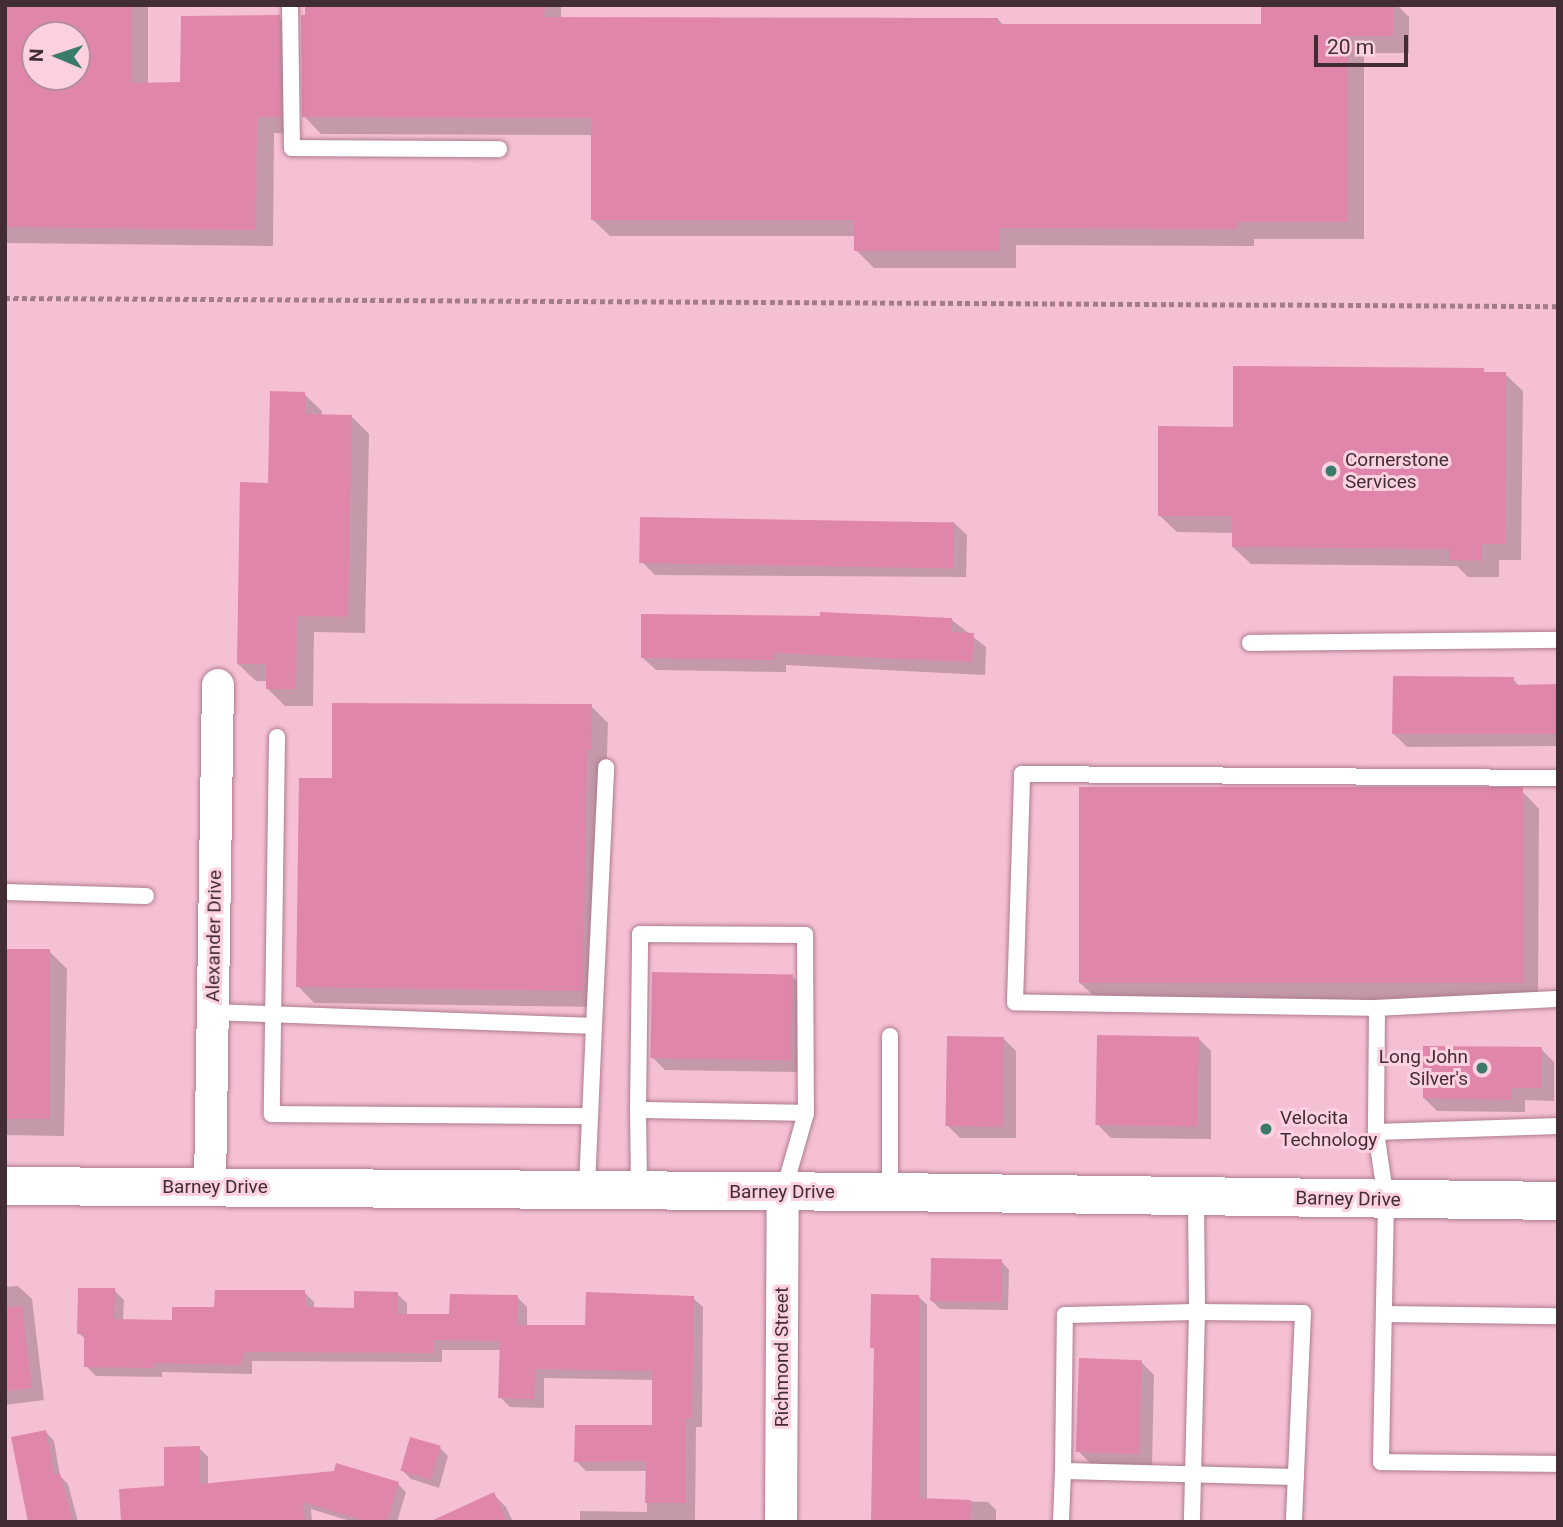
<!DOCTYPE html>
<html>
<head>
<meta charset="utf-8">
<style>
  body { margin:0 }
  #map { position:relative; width:1563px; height:1527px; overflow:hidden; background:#f6c0d4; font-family:Roboto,sans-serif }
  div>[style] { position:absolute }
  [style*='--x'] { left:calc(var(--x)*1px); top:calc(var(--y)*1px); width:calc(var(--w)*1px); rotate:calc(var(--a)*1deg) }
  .shadow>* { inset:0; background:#0003 }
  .building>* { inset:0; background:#e086aa; transform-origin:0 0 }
  .path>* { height:4.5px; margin-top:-2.25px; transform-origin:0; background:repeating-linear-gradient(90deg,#a37c8b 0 5px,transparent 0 8.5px) }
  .roads { filter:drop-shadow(0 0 2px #ad7c8e) drop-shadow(0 0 2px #ad7c8e) }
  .service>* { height:16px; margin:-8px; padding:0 8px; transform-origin:8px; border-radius:8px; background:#fff }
  .minor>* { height:32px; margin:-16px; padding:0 16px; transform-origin:16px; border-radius:16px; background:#fff }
  .tertiary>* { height:38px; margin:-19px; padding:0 19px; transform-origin:19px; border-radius:19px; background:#fff }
  .dots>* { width:19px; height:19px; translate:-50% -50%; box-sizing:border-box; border:4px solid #fdd1e0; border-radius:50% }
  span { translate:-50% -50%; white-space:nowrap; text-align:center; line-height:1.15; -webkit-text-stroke:6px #fdd1e0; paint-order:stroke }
  .poi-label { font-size:19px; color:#422d35 }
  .left { translate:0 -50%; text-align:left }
  .right { translate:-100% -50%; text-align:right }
  .street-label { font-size:19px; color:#422d35 }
  .frame { position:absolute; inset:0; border:7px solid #422d35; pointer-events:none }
  .north { position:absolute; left:21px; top:21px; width:70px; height:70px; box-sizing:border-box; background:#fdd1e0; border:2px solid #b28f9c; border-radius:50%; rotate:272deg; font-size:19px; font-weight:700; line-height:28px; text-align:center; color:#422d35 }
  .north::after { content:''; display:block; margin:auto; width:24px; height:32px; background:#397a69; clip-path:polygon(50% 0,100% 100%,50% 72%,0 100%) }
  .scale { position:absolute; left:1314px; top:35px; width:94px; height:32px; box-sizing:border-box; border:4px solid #422d35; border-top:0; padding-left:9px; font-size:21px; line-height:24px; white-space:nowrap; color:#422d35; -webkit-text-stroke:5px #fdd1e0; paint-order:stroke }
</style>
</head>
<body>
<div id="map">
  <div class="shadow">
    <div style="clip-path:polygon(evenodd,5px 5px,148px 5px,148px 84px,182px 83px,279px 17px,296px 35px,298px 134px,274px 133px,273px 246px,5px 243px,5px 5px,35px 35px,77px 35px,77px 77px,35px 77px,35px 35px)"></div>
    <div style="clip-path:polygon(307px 5px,561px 5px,561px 19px,998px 19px,1004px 26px,1263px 26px,1263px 5px,1397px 5px,1409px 17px,1409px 53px,1364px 53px,1364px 239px,1254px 239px,1254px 246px,1016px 245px,1016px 268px,874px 268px,856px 250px,856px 236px,610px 236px,592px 219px,593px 135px,321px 134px,304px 116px)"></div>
    <div style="clip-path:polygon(1483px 370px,1487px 374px,1505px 374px,1523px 391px,1521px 560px,1499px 560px,1499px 577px,1468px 577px,1457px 566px,1251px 564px,1233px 547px,1234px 533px,1177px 532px,1159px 515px,1235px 428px)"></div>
    <div style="clip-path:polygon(304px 394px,322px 411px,322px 416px,351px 416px,369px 434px,365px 633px,314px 632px,313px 706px,285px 706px,267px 688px,267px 681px,256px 681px,238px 664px,270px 485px)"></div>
    <div style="clip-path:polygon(953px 522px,967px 535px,966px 577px,655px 575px,642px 562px)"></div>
    <div style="clip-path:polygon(952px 620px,986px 647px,985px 675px,786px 665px,786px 672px,656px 670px,642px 657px)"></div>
    <div style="clip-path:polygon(1513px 679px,1520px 687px,1558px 686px,1558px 746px,1407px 747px,1394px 734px)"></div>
    <div style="clip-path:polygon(591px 706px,608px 723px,599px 1007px,314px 1003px,298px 986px,334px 780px)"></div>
    <div style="clip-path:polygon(1522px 791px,1539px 809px,1538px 1004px,1098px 1000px,1080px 983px)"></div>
    <div style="clip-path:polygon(5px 951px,49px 951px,67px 969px,64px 1136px,5px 1135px)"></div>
    <div style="clip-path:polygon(792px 976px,805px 989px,804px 1072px,665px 1070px,652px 1057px)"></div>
    <div style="clip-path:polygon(1003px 1038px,1016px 1051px,1016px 1138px,960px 1138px,947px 1125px)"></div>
    <div style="clip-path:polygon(1198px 1038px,1211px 1051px,1211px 1139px,1111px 1138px,1098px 1125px)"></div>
    <div style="clip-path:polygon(1541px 1049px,1554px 1062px,1554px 1101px,1525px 1100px,1525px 1112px,1437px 1111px,1424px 1098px)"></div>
    <div style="clip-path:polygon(1001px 1261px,1009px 1270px,1008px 1310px,940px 1309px,932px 1301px)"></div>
    <div style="clip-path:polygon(18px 1286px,32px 1299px,44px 1400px,5px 1405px,5px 1287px)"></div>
    <div style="clip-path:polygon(114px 1290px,124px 1300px,123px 1321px,174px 1322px,216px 1309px,304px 1292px,314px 1302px,314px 1309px,355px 1310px,397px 1294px,407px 1303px,407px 1316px,451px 1316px,517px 1297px,527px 1307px,527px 1327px,587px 1327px,693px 1298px,703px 1307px,702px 1427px,696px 1427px,695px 1522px,580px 1522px,580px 1511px,647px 1512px,647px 1471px,586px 1471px,576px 1461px,653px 1426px,654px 1380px,544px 1378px,544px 1408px,510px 1407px,500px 1397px,501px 1350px,442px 1350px,442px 1362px,252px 1361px,252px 1374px,162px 1372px,162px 1377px,96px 1376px,86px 1366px,86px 1340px,79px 1333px)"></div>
    <div style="clip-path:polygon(919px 1297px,927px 1305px,927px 1500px,988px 1502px,996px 1510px,996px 1522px,872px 1522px,876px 1351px,872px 1347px)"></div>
    <div style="clip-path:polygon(1141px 1362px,1154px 1375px,1152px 1465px,1091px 1464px,1078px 1451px)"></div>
    <div style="clip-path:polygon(46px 1432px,54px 1441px,60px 1476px,68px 1484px,78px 1522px,30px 1522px,13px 1438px)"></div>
    <div style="clip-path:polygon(199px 1448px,208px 1457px,208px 1485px,398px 1484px,406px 1492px,397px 1522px,353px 1522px,311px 1509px,312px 1522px,123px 1522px,166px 1487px)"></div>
    <div style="clip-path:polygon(440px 1448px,448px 1456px,439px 1488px,411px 1479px,403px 1471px)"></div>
    <div style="clip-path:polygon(493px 1494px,506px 1507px,513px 1522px,433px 1522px)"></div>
  </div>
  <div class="building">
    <div style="clip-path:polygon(evenodd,5px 5px,132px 5px,132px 83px,180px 82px,181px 16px,280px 15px,281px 117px,257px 117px,256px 230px,5px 227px,5px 5px,35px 35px,77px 35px,77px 77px,35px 77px,35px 35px)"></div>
    <div style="clip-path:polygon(305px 5px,545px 5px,544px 17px,998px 18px,998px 24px,1261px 24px,1261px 5px,1393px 5px,1393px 36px,1348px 36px,1347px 222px,1237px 222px,1237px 229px,999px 228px,999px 251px,854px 251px,854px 220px,591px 220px,591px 118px,302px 117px,301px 15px,305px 15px)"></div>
    <div style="clip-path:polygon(1233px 366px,1484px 368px,1483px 372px,1506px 372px,1505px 544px,1482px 544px,1482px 561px,1449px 560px,1449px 549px,1232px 547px,1232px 516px,1158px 516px,1158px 426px,1233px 427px)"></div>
    <div style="clip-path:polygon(270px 391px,305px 392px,305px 414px,352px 415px,348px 617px,297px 616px,296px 689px,266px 689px,266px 664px,237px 664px,240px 482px,268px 483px)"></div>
    <div style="left:640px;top:517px;width:314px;height:46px;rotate:1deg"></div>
    <div style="clip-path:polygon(820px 612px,952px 618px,952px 632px,974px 633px,972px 662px,774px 653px,774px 660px,641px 658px,641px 614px,820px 616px)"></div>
    <div style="clip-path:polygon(1393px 676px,1514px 677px,1513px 685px,1558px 684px,1558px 734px,1392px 734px)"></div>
    <div style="clip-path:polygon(332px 703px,592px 704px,591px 750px,587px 750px,583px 991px,296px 987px,299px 778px,332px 778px)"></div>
    <div style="left:1079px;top:787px;width:444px;height:196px"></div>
    <div style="left:5px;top:949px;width:45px;height:170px"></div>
    <div style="left:652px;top:972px;width:141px;height:86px;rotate:1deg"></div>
    <div style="left:1097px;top:1035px;width:102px;height:90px;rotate:1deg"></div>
    <div style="left:947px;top:1036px;width:57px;height:90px;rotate:1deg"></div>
    <div style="clip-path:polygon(1423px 1046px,1542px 1047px,1541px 1088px,1512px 1088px,1512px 1100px,1423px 1098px)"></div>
    <div style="left:931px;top:1258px;width:71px;height:43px;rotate:1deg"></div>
    <div style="clip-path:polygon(78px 1288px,115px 1288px,114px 1319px,172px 1320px,172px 1307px,214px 1307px,215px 1290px,305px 1290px,305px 1307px,354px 1308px,354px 1291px,398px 1292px,397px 1314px,449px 1314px,450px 1294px,518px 1295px,517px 1325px,585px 1325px,586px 1292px,694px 1296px,692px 1418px,686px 1418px,686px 1503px,645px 1503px,646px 1461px,574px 1462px,575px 1425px,652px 1425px,652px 1371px,535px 1369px,534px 1399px,498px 1398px,500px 1341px,433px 1340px,433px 1353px,243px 1352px,242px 1365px,153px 1363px,153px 1368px,84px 1367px,84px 1334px,77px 1334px)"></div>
    <div style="clip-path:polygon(871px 1294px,919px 1295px,919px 1498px,971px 1500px,970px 1522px,871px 1522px,874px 1348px,870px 1348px)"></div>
    <div style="clip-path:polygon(22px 1306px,32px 1388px,5px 1391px,5px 1307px)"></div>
    <div style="left:1079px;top:1358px;width:63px;height:94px;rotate:2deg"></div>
    <div style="clip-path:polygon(46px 1430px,54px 1475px,60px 1473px,73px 1522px,28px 1522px,11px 1437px)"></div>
    <div style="left:410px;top:1437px;width:32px;height:35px;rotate:16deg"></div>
    <div style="clip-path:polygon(200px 1446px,200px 1484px,334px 1471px,336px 1463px,399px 1482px,387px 1522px,368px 1522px,303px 1502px,305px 1522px,121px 1522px,119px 1489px,164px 1486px,164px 1447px)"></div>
    <div style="clip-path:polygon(494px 1492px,507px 1522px,429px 1522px)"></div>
  </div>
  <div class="path">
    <div style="--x:5;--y:298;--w:1553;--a:0.3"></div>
  </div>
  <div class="roads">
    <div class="service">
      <div style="--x:290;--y:5;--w:143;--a:89.2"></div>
      <div style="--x:292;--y:148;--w:207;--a:0.3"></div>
      <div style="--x:1250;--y:643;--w:308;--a:-0.6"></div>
      <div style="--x:277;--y:737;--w:377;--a:90.8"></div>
      <div style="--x:272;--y:1114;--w:318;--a:0.4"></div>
      <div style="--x:5;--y:892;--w:141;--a:1.6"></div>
      <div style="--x:1558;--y:999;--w:181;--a:177.2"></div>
      <div style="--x:1377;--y:1008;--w:124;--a:90.5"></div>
      <div style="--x:1376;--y:1132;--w:69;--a:81.6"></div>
      <div style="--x:1386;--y:1200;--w:262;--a:91.1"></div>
      <div style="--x:1381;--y:1462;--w:177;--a:0.6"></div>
      <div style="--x:1377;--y:1008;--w:362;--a:-179.1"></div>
      <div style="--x:1015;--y:1002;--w:228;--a:-88.2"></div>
      <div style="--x:1022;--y:774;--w:536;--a:0.43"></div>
      <div style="--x:212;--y:1012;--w:382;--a:2.1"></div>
      <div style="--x:594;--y:1026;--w:163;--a:92.5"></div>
      <div style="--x:594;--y:1026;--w:259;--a:-87.3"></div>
      <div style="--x:638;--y:1110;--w:176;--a:-89.3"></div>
      <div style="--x:640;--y:934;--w:165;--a:0.3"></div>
      <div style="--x:805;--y:935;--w:178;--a:89.7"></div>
      <div style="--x:1376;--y:1132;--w:182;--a:-1.9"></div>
      <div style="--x:639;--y:1189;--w:79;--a:-90.7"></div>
      <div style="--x:638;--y:1110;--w:168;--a:1"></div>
      <div style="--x:806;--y:1113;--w:83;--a:106"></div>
      <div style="--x:890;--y:1192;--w:156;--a:-90"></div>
      <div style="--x:1196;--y:1196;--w:116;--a:89.5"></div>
      <div style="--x:1197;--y:1312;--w:106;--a:0.5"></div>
      <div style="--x:1303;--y:1313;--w:209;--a:92.5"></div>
      <div style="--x:1384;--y:1314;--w:174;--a:0.7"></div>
      <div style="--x:1063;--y:1471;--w:156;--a:-89.3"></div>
      <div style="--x:1065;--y:1315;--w:132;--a:-1.3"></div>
      <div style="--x:1197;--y:1312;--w:210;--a:91.4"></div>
      <div style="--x:1061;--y:1522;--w:51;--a:-87.8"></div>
      <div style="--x:1063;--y:1471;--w:233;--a:1.5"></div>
    </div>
    <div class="minor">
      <div style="--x:210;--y:1187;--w:502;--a:-89.09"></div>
      <div style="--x:781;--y:1522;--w:329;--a:-89.7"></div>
    </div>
    <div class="tertiary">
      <div style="--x:5;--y:1186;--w:885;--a:0.39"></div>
      <div style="--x:890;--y:1192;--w:668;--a:0.77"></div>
    </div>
  </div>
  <div class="dots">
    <div style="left:1331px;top:471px;background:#397a69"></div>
    <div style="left:1482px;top:1068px;background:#397a69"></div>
    <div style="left:1266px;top:1129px;background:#397a69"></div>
  </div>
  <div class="poi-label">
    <span class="left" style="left:1345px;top:471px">Cornerstone<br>Services</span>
    <span class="right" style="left:1468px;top:1068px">Long John<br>Silver's</span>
    <span class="left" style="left:1280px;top:1129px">Velocita<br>Technology</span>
  </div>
  <div class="street-label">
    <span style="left:214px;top:936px;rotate:-89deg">Alexander Drive</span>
    <span style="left:215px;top:1187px">Barney Drive</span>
    <span style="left:782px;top:1192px">Barney Drive</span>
    <span style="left:1348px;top:1199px;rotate:1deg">Barney Drive</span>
    <span style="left:782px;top:1357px;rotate:-90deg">Richmond Street</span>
  </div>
  <div class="frame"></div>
  <div class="north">N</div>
  <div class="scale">20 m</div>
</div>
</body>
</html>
